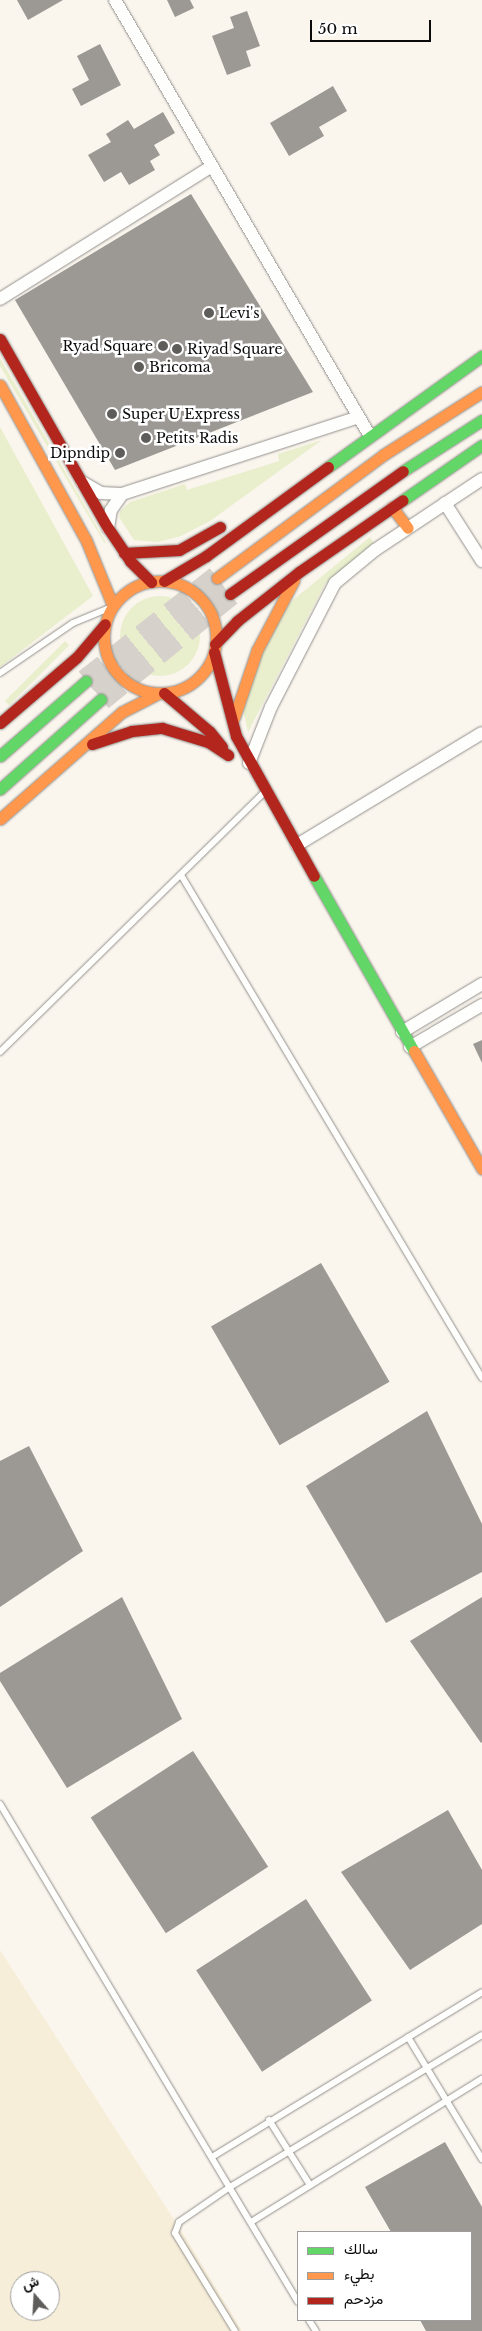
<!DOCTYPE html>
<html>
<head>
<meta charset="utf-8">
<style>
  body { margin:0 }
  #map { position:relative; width:482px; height:2331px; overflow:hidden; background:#faf5ed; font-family:"Libre Baskerville",Vazirmatn,serif }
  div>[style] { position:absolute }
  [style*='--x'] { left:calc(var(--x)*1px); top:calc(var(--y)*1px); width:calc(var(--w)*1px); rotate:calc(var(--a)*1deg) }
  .farmland>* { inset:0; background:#f7eed9 }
  .green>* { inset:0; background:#e9efcd; transform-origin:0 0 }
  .round { border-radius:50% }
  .building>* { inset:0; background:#9c9894; transform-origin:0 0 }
  .highway-tunnel>* { height:24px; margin-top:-12px; transform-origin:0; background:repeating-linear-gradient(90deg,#d6d2cb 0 24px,transparent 0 36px) }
  .roads { filter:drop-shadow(0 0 1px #93908d) drop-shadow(0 0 1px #93908d) }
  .lane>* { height:6px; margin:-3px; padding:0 3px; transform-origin:3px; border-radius:3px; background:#fefefc }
  .street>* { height:12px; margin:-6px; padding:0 6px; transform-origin:6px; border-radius:6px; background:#fefefc }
  .fast>* { height:11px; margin:-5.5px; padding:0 5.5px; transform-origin:5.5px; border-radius:5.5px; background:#63d668 }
  .slow>* { height:11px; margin:-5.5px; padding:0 5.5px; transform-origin:5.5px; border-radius:5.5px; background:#ff974d }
  .slow>.ring { margin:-5.5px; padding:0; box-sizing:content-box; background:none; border:11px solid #ff974d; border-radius:50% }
  .jam>* { height:11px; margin:-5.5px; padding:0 5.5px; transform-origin:5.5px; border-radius:5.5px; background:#b3261e }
  .dots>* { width:14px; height:14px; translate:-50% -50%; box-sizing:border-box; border:2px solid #fff; border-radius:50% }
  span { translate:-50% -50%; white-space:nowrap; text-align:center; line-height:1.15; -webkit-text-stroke:5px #fff; paint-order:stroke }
  .poi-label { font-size:14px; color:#0b0b0b }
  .left { translate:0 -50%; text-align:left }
  .right { translate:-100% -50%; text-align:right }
  .legend { position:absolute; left:297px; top:2231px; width:175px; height:90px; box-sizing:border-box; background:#fff; border:1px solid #9d9d9d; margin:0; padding:6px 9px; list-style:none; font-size:15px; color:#0b0b0b }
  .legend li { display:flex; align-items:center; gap:10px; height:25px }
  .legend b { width:25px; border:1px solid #9d9d9d }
  .north { position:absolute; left:10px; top:2271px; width:50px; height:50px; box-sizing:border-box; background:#fff; border:1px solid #9d9d9d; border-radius:50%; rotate:341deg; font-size:14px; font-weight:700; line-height:20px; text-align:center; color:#0b0b0b }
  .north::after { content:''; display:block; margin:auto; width:18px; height:22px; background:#5f5d5a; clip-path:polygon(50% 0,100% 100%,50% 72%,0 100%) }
  .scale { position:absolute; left:310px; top:20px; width:121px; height:22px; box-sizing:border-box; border:2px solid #0b0b0b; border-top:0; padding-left:6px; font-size:15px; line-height:18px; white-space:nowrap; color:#0b0b0b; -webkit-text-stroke:4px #fff; paint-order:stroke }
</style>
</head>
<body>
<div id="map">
  <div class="farmland">
    <div style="clip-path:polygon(evenodd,0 1950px,184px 2235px,242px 2331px,0 2331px,0 1950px,20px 2281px,50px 2281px,50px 2311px,20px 2311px,20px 2281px)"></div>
  </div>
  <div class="green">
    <div style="clip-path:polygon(0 358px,105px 541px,105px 544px,0 366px)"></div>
    <div style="clip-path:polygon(0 427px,93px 596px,0 667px)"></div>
    <div style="clip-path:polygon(322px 440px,210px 521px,181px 536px,158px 542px,134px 540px,119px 517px,120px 511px,130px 502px,185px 484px,187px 490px,279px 461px,278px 454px)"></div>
    <div style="clip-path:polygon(370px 537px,374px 543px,325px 584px,248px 732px,242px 705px,272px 627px,293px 600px)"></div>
    <div class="round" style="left:120px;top:596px;width:80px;height:80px"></div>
    <div style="left:65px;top:641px;width:6px;height:85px;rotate:45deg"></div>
  </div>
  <div class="building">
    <div style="clip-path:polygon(17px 0,63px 0,28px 20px)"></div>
    <div style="clip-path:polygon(167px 0,190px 0,194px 8px,175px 17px)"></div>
    <div style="clip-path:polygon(247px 11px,260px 46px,246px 51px,251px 66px,227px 75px,212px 36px,234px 28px,230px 17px)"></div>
    <div style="clip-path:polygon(100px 44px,121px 85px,81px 106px,72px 89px,89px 80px,77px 56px)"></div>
    <div style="clip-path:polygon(333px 86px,347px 111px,319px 127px,324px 136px,289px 156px,270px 123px)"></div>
    <div style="clip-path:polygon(163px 112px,175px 133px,154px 145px,160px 155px,150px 161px,155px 170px,129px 185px,121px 172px,104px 182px,88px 155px,111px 142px,106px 134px,128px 120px,134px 129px)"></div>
    <div style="clip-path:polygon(191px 194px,313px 392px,115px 470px,15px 300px)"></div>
    <div style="clip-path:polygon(482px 1040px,482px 1063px,473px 1044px)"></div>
    <div style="left:321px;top:1263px;width:137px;height:127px;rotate:60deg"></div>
    <div style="clip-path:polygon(427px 1411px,482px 1524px,482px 1572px,386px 1623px,306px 1486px)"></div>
    <div style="clip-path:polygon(29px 1446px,83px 1551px,0 1607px,0 1461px)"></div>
    <div style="clip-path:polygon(122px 1597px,182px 1719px,67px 1788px,0 1681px,0 1673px)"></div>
    <div style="clip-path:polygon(482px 1597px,482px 1742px,481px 1743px,410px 1641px)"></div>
    <div style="left:193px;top:1751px;width:138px;height:122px;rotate:57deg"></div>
    <div style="clip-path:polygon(448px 1810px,482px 1870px,482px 1924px,410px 1970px,341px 1872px)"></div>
    <div style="left:306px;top:1899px;width:121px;height:131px;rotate:57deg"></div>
    <div style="clip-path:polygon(445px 2142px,482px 2207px,482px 2331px,426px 2331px,420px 2320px,471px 2320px,471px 2232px,391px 2232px,365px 2187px)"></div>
  </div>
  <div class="highway-tunnel">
    <div style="--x:86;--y:681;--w:167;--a:-38.2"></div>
    <div style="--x:101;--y:699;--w:166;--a:-39.1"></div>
  </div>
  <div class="roads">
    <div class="lane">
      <div style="--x:0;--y:673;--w:88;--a:-34.4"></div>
      <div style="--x:73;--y:623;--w:42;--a:-22.3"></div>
      <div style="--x:181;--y:875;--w:586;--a:59.1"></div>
      <div style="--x:0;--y:1052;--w:371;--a:-44.5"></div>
      <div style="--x:0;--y:1804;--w:580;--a:59.1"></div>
      <div style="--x:408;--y:2037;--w:143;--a:58.8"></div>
      <div style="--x:269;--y:2120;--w:77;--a:57.8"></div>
      <div style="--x:212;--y:2157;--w:316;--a:-31.4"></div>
      <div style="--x:251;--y:2222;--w:272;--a:-31.8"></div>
      <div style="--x:309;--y:2320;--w:13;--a:58"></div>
      <div style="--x:235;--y:2331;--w:115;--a:-121.5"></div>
      <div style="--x:175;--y:2233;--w:12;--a:-70"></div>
      <div style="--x:179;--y:2222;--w:62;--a:-34.5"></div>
      <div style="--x:230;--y:2187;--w:294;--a:-31.1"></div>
    </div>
    <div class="street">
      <div style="--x:115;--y:0;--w:505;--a:59.68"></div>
      <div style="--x:0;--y:299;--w:250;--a:-32.1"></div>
      <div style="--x:82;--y:482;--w:22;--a:30"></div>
      <div style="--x:101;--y:493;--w:21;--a:3"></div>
      <div style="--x:122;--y:494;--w:249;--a:-18"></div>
      <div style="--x:445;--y:503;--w:69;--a:57.5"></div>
      <div style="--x:108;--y:528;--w:18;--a:-81"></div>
      <div style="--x:111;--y:510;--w:19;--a:-55"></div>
      <div style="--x:249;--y:763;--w:60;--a:-68.6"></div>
      <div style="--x:271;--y:707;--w:140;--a:-62.7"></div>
      <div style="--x:335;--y:583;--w:52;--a:-39.5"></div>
      <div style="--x:375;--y:550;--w:128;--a:-33.6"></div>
      <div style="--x:297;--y:845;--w:216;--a:-31.2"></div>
      <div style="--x:402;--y:1032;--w:93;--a:-31"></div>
      <div style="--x:410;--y:1047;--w:83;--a:-30.3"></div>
    </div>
    <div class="fast">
      <div style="--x:328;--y:467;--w:190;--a:-35.8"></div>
      <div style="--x:403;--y:471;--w:94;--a:-32.8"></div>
      <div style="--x:403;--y:500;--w:96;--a:-34.8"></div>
      <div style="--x:0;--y:756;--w:114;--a:-41.1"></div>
      <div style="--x:0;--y:789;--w:135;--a:-41.7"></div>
      <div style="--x:314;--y:876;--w:202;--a:60.3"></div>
    </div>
    <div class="slow">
      <div style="--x:0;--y:385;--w:177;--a:61"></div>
      <div style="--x:86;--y:540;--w:71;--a:67.8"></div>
      <div style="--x:392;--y:507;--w:26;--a:53"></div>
      <div style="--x:217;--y:578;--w:207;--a:-36.5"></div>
      <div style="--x:383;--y:455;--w:117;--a:-32.5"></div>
      <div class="ring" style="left:104px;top:581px;width:101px;height:101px"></div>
      <div style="--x:234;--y:718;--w:72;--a:-71.3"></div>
      <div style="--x:257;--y:650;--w:79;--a:-62.1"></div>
      <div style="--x:0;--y:819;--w:162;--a:-41.3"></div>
      <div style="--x:122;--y:712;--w:42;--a:-27.2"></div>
      <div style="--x:414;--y:1051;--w:136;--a:60"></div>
    </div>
    <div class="jam">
      <div style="--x:0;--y:339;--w:218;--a:60.3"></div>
      <div style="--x:108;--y:528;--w:40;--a:56"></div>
      <div style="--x:130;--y:561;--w:30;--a:45"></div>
      <div style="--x:124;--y:553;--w:55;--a:-3.1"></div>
      <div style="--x:179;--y:550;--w:47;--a:-29.3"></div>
      <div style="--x:164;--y:581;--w:49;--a:-30.8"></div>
      <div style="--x:206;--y:556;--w:151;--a:-36.1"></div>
      <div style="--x:230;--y:594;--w:212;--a:-35.4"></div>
      <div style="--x:215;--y:644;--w:32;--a:-46"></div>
      <div style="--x:237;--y:621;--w:79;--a:-38.3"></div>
      <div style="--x:299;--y:572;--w:126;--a:-34.7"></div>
      <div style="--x:214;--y:652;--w:87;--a:75.3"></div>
      <div style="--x:236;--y:736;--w:160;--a:60.9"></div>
      <div style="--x:164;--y:693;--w:60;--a:40.3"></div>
      <div style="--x:210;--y:732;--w:19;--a:51"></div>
      <div style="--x:0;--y:723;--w:101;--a:-40.6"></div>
      <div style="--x:77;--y:657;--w:43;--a:-49.7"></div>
      <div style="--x:92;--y:744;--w:42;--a:-18"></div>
      <div style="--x:132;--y:731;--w:30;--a:-6"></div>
      <div style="--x:162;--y:728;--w:48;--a:16.9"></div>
      <div style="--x:208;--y:742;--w:24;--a:33"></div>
    </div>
  </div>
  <div class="dots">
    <div style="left:209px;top:313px;background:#5f5d5a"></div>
    <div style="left:163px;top:346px;background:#5f5d5a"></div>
    <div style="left:177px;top:349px;background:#5f5d5a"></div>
    <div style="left:139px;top:367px;background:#5f5d5a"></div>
    <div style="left:112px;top:414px;background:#5f5d5a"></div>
    <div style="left:146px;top:438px;background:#5f5d5a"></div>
    <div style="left:120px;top:453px;background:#5f5d5a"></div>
  </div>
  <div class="poi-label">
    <span class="left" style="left:219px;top:313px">Levi's</span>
    <span class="right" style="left:153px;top:346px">Ryad Square</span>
    <span class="left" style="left:187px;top:349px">Riyad Square</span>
    <span class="left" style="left:149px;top:367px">Bricoma</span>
    <span class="left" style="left:122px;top:414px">Super U Express</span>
    <span class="left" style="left:156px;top:438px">Petits Radis</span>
    <span class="right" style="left:110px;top:453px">Dipndip</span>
  </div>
  <ul class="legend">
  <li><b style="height:6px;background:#63d668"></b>سالك</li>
  <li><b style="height:6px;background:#ff974d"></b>بطيء</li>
  <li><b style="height:6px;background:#b3261e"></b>مزدحم</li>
  </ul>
  <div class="north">ش</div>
  <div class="scale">50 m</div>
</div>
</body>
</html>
